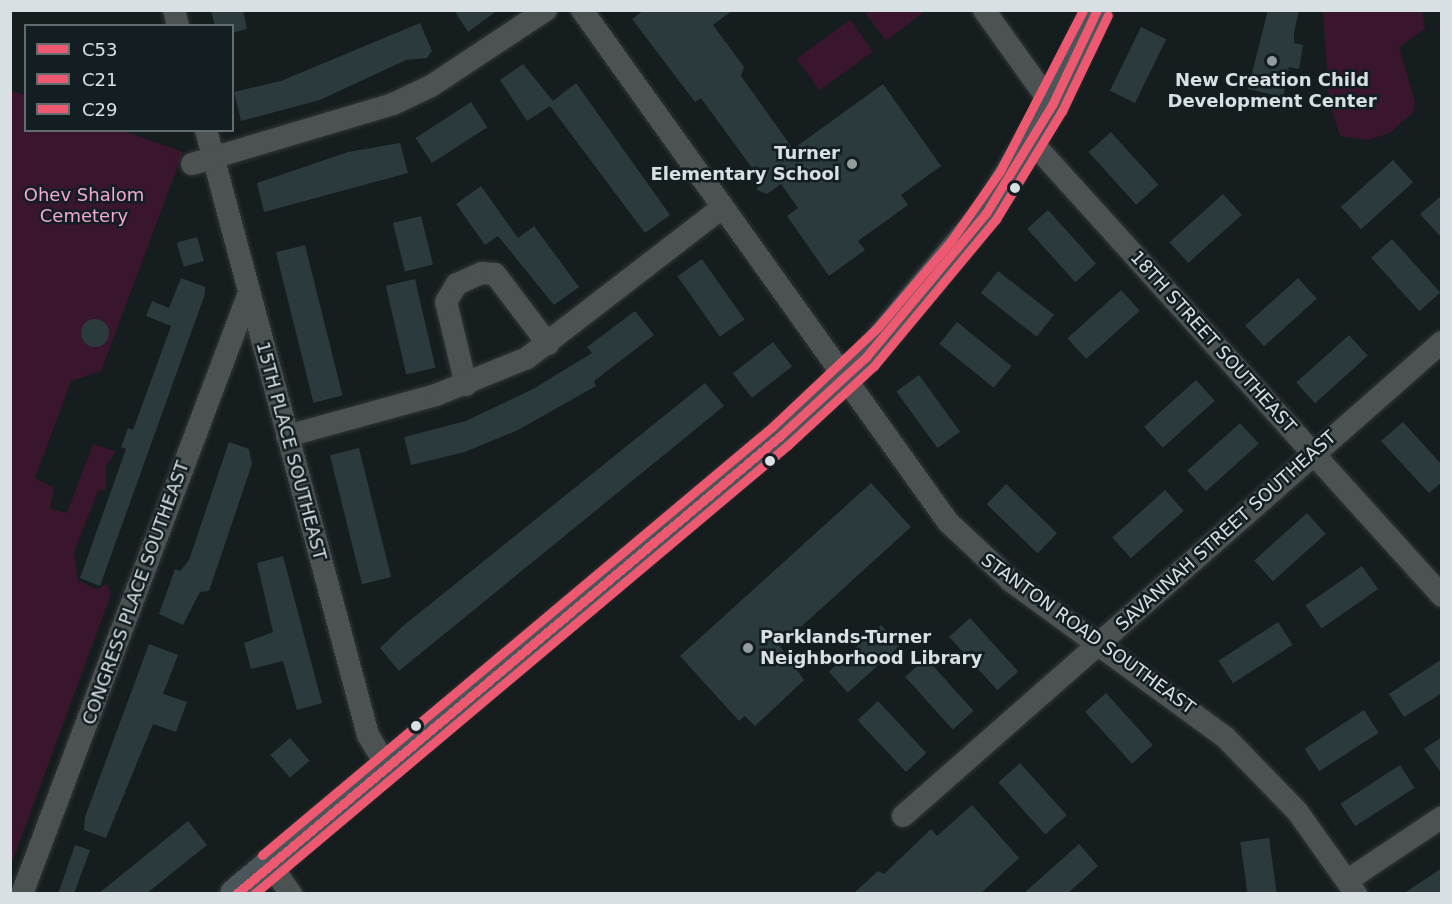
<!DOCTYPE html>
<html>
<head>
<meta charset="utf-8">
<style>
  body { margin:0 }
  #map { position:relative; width:1452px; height:904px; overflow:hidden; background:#161d1e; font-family:"DejaVu Sans",sans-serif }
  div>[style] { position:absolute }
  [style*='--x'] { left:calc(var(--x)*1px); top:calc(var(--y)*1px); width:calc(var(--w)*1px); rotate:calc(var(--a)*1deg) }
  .green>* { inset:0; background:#39162e; transform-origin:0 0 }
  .building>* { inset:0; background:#2b3a3d; transform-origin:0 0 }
  .round { border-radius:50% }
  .roads { filter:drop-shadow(0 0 2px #323638) drop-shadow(0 0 2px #323638) }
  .minor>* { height:22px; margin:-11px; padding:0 11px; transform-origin:11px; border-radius:11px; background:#4c5152 }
  .major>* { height:30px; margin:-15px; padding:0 15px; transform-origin:15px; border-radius:15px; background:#4a565a }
  .bus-1>* { height:9px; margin:-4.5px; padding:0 4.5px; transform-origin:4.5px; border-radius:4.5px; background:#ec5970 }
  .bus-2>* { height:9px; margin:-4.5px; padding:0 4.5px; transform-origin:4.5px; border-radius:4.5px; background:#ec5970 }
  .bus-3>* { height:9px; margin:-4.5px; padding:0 4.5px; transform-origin:4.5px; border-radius:4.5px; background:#ec5970 }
  .dots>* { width:16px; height:16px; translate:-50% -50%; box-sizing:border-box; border:3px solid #131e22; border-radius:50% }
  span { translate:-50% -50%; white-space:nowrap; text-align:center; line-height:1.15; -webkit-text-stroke:5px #131e22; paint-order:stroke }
  .poi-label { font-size:18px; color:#d9e0e3; font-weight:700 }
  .right { translate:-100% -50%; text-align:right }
  .left { translate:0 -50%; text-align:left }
  .park-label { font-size:18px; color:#f5a7d5 }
  .street-label { font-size:18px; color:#d9e0e3 }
  .frame { position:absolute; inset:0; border:12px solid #d9e0e3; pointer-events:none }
  .legend { position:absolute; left:24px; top:24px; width:210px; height:108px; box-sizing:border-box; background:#131e22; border:2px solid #626c6f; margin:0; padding:8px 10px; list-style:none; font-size:18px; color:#d9e0e3 }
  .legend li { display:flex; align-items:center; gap:12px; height:30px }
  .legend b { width:30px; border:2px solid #626c6f }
</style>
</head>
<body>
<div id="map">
  <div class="green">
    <div style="clip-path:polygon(926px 10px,886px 41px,864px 11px,864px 10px)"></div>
    <div style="clip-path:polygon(1422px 11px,1425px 28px,1399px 48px,1415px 102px,1413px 112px,1390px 133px,1368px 140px,1340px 136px,1329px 100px,1323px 11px)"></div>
    <div style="left:850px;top:20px;width:39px;height:66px;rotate:54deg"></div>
    <div style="clip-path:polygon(10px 90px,25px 95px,26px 130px,123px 131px,183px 152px,101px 371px,71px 381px,35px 478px,54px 488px,50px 509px,67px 513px,93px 444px,116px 452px,106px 466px,106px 489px,98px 491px,74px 551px,78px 581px,96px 589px,107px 584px,111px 594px,11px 865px)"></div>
  </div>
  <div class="building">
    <div style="clip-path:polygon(211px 10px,243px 10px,247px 29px,232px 33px,232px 26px,215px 26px)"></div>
    <div style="clip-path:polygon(454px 10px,498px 10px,468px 32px)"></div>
    <div style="clip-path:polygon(644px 10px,733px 10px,713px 25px,744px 67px,741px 76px,793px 149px,883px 84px,941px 166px,901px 195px,908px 205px,858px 241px,865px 250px,829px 276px,787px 216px,798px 208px,781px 184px,767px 194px,757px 190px,760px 179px,701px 98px,695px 102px,632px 19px)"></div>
    <div style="clip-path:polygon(1268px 10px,1299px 10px,1294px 33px,1294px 43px,1303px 45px,1299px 69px,1289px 67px,1283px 97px,1248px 89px)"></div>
    <div style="clip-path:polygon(420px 23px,432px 51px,427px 58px,406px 60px,320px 100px,241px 121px,234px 92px,281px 81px)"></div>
    <div style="left:1141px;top:27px;width:28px;height:71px;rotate:26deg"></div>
    <div style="clip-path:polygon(523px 64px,553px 101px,576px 83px,670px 215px,645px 233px,550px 106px,527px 121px,500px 80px)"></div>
    <div style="left:471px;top:102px;width:30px;height:66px;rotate:57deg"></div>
    <div style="left:1111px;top:132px;width:71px;height:30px;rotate:48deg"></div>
    <div style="clip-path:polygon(400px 143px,408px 173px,264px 212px,257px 183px,348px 152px)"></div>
    <div style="left:1393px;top:160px;width:30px;height:70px;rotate:48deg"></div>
    <div style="clip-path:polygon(481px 186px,518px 238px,534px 226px,579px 287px,554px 305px,498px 236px,485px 245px,456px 204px)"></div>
    <div style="left:1223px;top:194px;width:28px;height:72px;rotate:48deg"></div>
    <div style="clip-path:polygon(1442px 195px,1442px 238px,1420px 214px)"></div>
    <div style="left:1048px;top:210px;width:72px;height:28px;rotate:48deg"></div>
    <div style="left:421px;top:216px;width:50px;height:29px;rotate:76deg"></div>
    <div style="left:197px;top:237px;width:25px;height:21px;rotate:74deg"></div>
    <div style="left:1392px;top:239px;width:72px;height:28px;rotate:48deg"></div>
    <div style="left:305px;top:245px;width:155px;height:30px;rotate:76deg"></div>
    <div style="left:702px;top:259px;width:74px;height:30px;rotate:55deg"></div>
    <div style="left:998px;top:271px;width:71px;height:28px;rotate:38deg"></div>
    <div style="clip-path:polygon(181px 278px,205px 287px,205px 294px,100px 586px,80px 578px,126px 449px,121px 447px,128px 428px,133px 430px,171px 326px,146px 316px,152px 301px,169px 308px)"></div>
    <div style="left:1298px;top:278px;width:28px;height:71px;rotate:48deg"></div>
    <div style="left:415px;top:279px;width:91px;height:30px;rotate:77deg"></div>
    <div style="left:1121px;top:290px;width:28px;height:72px;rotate:48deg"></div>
    <div style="clip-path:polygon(635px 311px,654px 335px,594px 381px,596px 386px,518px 430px,465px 452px,411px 465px,404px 437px,466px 421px,533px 389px,592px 353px,587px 347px)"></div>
    <div class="round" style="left:81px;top:319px;width:28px;height:28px"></div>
    <div style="left:957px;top:322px;width:70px;height:28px;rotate:39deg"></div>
    <div style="left:1349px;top:335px;width:28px;height:71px;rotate:48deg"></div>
    <div style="left:773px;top:342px;width:31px;height:51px;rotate:52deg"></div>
    <div style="left:919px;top:375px;width:70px;height:28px;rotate:54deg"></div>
    <div style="left:1196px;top:380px;width:28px;height:70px;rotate:48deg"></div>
    <div style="clip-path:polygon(705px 383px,724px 406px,399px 671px,380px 648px,403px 626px)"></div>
    <div style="clip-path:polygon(1403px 422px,1442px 465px,1442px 482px,1429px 493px,1381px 441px)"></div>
    <div style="left:1240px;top:423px;width:28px;height:71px;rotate:48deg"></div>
    <div style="clip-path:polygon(229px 442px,249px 449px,252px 464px,209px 591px,200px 592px,183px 625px,159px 614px,175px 569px,180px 571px,189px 560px)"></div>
    <div style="left:359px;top:448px;width:133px;height:30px;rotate:76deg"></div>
    <div style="clip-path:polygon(871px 483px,911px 527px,780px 646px,804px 680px,755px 726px,745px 716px,739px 721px,680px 656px)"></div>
    <div style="left:1006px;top:484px;width:71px;height:28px;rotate:44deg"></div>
    <div style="left:1165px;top:490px;width:28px;height:71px;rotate:48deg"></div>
    <div style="left:1307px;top:513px;width:28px;height:71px;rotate:48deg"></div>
    <div style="clip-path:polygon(283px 556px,322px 703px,297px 710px,283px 661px,251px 669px,244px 643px,273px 632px,257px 563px)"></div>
    <div style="left:1362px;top:566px;width:28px;height:69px;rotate:55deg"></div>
    <div style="left:970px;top:618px;width:72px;height:28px;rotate:48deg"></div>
    <div style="left:1278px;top:622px;width:27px;height:71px;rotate:57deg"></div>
    <div style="left:881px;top:625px;width:28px;height:70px;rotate:48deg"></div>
    <div style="clip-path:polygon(149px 644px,178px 655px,163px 694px,187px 702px,176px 732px,153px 724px,106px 838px,84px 830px,85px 817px)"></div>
    <div style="left:926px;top:658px;width:71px;height:28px;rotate:48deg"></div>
    <div style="clip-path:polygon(1442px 659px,1442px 693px,1404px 717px,1389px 694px)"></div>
    <div style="left:1106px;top:693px;width:70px;height:28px;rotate:48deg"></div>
    <div style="left:878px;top:701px;width:71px;height:28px;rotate:47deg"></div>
    <div style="left:1364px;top:710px;width:27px;height:71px;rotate:57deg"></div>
    <div style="clip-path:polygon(1442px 737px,1442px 774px,1424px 749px)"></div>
    <div style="left:290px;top:738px;width:30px;height:26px;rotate:49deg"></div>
    <div style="left:1020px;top:763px;width:70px;height:29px;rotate:48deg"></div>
    <div style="left:1400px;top:765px;width:27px;height:71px;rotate:57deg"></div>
    <div style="clip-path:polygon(972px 805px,1019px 858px,980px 894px,853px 894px,878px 871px,884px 874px,931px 829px,937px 836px)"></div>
    <div style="clip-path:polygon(188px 821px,207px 845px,146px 894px,98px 894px)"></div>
    <div style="left:1269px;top:838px;width:57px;height:29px;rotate:82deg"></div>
    <div style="clip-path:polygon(1079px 844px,1098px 866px,1067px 894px,1023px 894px)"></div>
    <div style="clip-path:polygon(75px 845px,90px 850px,74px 894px,58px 894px)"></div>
    <div style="clip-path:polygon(1442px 868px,1442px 894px,1403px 894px)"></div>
  </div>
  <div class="roads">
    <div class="minor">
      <div style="--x:174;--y:10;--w:16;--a:76"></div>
      <div style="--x:582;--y:10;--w:629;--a:54.44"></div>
      <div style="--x:948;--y:522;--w:86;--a:43.1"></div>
      <div style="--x:1011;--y:581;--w:265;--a:36.1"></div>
      <div style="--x:1225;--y:737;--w:103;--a:45.8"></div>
      <div style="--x:1297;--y:811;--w:102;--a:54.6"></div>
      <div style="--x:984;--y:10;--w:117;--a:54.4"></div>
      <div style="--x:206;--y:130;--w:626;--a:75.01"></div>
      <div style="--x:368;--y:735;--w:37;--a:59"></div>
      <div style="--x:1032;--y:142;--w:612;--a:47.92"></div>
      <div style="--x:192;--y:164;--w:210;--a:-16.6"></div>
      <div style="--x:393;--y:104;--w:42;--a:-25.3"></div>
      <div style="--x:431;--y:86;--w:138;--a:-33.5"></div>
      <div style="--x:466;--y:385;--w:85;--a:-103.5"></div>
      <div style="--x:446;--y:302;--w:21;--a:-59"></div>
      <div style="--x:457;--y:284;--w:27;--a:-24"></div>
      <div style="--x:482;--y:273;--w:13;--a:4"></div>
      <div style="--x:495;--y:274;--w:88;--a:52.9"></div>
      <div style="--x:287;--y:436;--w:155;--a:-15.4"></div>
      <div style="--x:436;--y:395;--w:98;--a:-22.1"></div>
      <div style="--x:527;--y:358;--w:247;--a:-37.6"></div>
      <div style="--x:903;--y:816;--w:718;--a:-41.33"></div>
      <div style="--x:270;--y:864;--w:37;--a:55"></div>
      <div style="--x:1348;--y:880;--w:113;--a:-33.8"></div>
      <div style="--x:22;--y:894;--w:642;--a:-69.31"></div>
    </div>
    <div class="major">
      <div style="--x:235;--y:894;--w:712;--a:-40.04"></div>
      <div style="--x:780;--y:436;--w:117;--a:-42.6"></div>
      <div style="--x:866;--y:357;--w:187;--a:-50.2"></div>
      <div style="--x:986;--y:213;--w:127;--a:-58.6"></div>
      <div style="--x:1052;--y:105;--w:105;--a:-64.7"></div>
    </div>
  </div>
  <div class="bus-1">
    <div style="--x:236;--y:894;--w:711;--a:-40.09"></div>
    <div style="--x:780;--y:436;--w:117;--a:-42.6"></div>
    <div style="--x:866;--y:357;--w:187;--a:-50.2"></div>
    <div style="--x:986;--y:213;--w:127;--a:-58.6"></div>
    <div style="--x:1052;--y:105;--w:105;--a:-64.7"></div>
  </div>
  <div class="bus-2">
    <div style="--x:254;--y:894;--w:698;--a:-40.06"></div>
    <div style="--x:788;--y:445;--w:117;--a:-42.6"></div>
    <div style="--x:874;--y:366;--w:191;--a:-50.3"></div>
    <div style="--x:996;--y:219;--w:127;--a:-58.6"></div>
    <div style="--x:1062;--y:111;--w:106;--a:-64.4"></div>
  </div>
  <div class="bus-3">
    <div style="--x:262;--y:855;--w:666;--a:-40"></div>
    <div style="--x:772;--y:427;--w:146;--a:-43.3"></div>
    <div style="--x:878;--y:327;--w:113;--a:-49.7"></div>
    <div style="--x:951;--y:241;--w:85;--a:-55"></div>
    <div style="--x:1000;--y:171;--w:181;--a:-62.7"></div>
  </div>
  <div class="dots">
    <div style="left:1272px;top:61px;background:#959c9e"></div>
    <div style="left:852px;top:164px;background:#959c9e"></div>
    <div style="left:1015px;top:188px;background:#d9e0e3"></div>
    <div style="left:770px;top:461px;background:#d9e0e3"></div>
    <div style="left:748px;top:648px;background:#959c9e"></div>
    <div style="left:416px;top:726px;background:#d9e0e3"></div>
  </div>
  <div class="poi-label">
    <span style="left:1272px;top:91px">New Creation Child<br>Development Center</span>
    <span class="right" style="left:840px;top:164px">Turner<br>Elementary School</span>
    <span class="left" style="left:760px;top:648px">Parklands-Turner<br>Neighborhood Library</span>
  </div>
  <div class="park-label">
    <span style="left:84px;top:206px">Ohev Shalom<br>Cemetery</span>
  </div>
  <div class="street-label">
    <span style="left:1213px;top:342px;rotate:48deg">18TH STREET SOUTHEAST</span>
    <span style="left:291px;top:451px;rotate:75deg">15TH PLACE SOUTHEAST</span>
    <span style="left:1226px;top:531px;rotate:-42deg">SAVANNAH STREET SOUTHEAST</span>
    <span style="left:136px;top:593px;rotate:-70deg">CONGRESS PLACE SOUTHEAST</span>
    <span style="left:1088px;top:634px;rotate:36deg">STANTON ROAD SOUTHEAST</span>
  </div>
  <div class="frame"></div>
  <ul class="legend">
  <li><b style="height:8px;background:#ec5970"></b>C53</li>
  <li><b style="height:8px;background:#ec5970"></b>C21</li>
  <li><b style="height:8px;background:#ec5970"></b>C29</li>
  </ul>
</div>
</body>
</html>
